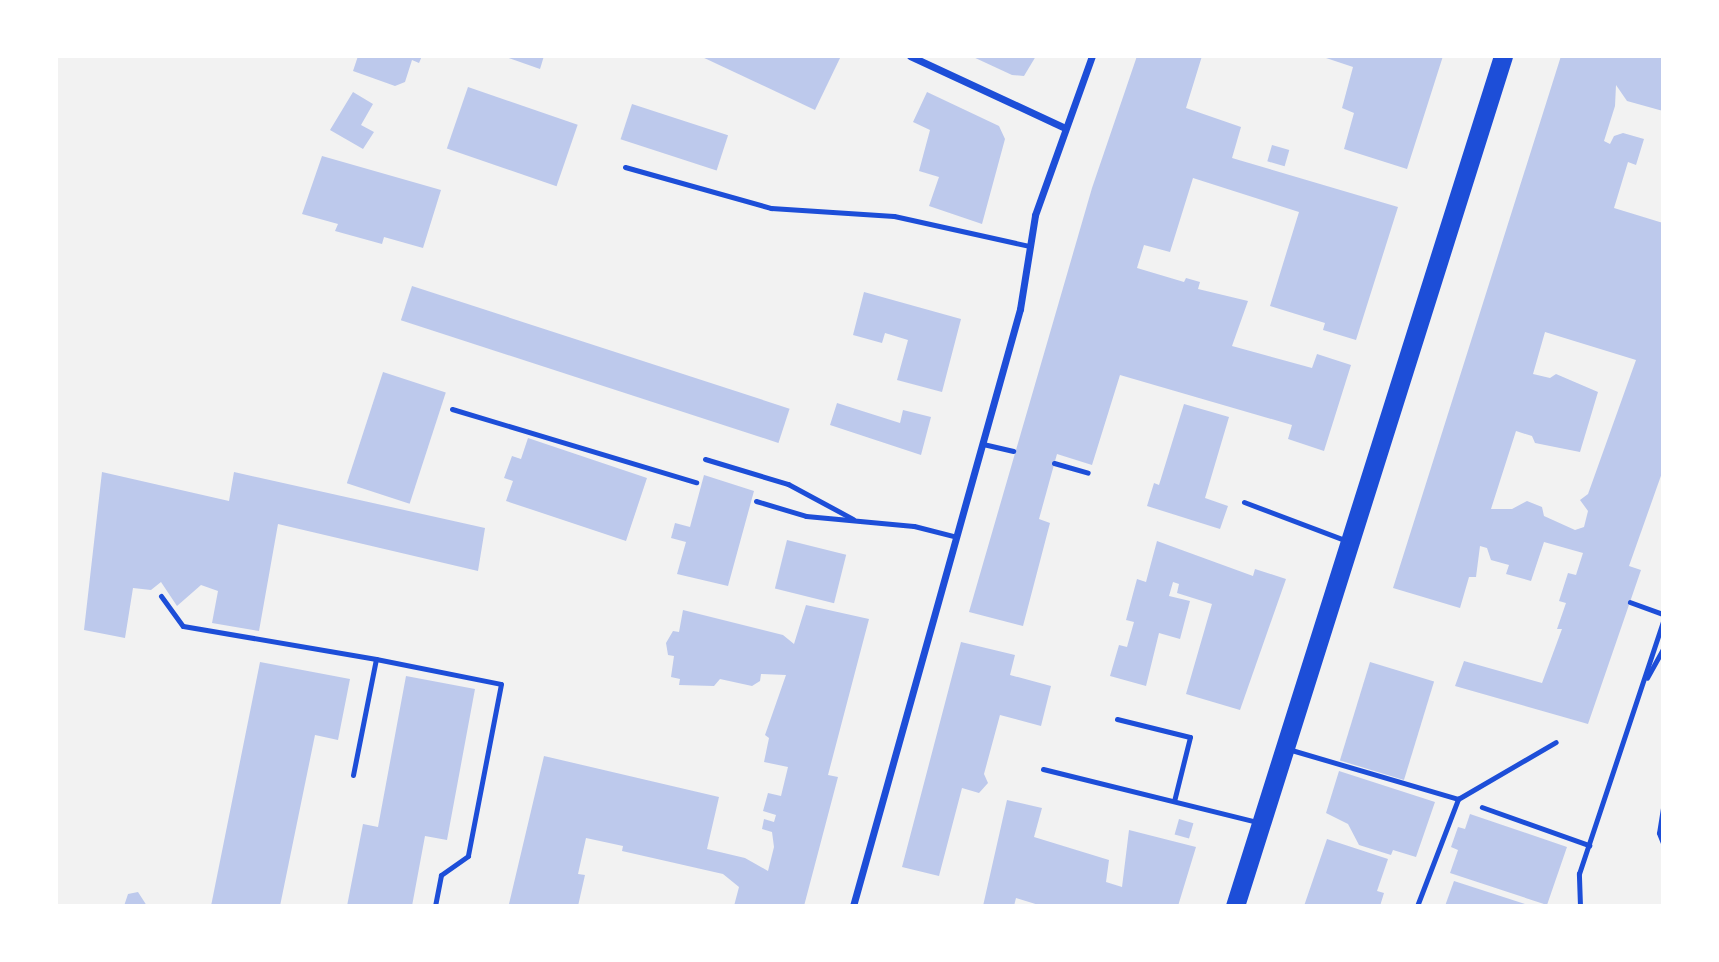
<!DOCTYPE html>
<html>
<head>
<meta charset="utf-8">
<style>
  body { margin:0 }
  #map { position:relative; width:1719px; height:962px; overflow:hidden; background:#f2f2f2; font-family:"Varela Round",sans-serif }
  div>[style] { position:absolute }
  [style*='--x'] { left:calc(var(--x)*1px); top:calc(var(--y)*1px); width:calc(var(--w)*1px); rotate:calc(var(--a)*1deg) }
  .building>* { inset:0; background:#bdc9ec; transform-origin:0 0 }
  .path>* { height:4.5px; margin:-2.25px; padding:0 2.25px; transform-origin:2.25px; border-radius:2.25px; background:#1d4ed8 }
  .service>* { height:5px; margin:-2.5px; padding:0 2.5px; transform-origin:2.5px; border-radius:2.5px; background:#1d4ed8 }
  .minor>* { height:7px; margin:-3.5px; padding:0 3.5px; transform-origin:3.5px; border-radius:3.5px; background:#1d4ed8 }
  .trunk>* { height:19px; margin:-9.5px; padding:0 9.5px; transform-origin:9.5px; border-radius:9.5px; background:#1d4ed8 }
  span { translate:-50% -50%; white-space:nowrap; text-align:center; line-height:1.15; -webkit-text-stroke:5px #fff; paint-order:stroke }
  .frame { position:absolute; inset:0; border:58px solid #fff; pointer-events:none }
</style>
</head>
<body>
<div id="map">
  <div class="building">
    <div style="clip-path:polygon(358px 56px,422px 56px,419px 63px,412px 60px,405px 82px,395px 86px,353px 71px)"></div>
    <div style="clip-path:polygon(503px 56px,544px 56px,540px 69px)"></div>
    <div style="clip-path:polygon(700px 56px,841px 56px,815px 110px)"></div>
    <div style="clip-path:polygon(971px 56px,1036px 56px,1024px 76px,1012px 75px)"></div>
    <div style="clip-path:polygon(1137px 56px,1202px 56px,1186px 108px,1241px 127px,1232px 158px,1398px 207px,1356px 340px,1323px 330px,1325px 323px,1270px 306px,1299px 212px,1193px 178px,1170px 252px,1144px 245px,1137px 268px,1184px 282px,1186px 278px,1200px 282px,1198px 289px,1248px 301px,1232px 346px,1312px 368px,1317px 354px,1351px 365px,1324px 451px,1288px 439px,1292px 425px,1120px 375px,1092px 465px,1057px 454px,1039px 519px,1050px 523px,1023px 626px,969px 612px,1092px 188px)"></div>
    <div style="clip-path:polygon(1320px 56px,1443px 56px,1407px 169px,1344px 149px,1354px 113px,1342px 108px,1353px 67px)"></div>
    <div style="clip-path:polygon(evenodd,1561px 56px,1663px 56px,1663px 111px,1627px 101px,1616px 85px,1615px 106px,1604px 141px,1610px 144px,1614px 136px,1623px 133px,1644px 139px,1636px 165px,1628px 162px,1614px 208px,1663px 223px,1663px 470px,1629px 566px,1641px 570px,1588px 724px,1455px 686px,1464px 661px,1542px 683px,1562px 629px,1557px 629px,1566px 603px,1559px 601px,1568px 573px,1576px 575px,1583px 553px,1544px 542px,1531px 581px,1506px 574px,1509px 565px,1491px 560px,1487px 548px,1480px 546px,1476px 577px,1469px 577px,1460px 608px,1393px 588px,1561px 56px,1545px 332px,1636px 360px,1588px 494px,1580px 500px,1588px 511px,1584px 527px,1575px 530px,1544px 516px,1542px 507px,1527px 501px,1512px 509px,1491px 509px,1516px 431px,1532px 436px,1535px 443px,1580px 452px,1598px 392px,1556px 374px,1550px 378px,1533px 374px,1545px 332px)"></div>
    <div style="left:468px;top:87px;width:116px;height:65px;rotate:19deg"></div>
    <div style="clip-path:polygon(353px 92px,373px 104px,361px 125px,374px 132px,363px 149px,330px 130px)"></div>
    <div style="clip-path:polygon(927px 92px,999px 126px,1005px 139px,982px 224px,929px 206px,939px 177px,919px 171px,930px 130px,913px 122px)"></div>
    <div style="left:632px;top:104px;width:101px;height:37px;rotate:18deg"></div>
    <div style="left:1272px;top:145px;width:18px;height:17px;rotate:16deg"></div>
    <div style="clip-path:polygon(322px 156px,441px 190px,423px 248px,384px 237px,382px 244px,335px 231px,338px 224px,302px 214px)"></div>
    <div style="left:412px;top:286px;width:397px;height:36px;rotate:18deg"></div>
    <div style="clip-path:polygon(864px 292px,961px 319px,942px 392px,897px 380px,908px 340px,885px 333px,882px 343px,853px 335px)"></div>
    <div style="left:383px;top:372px;width:66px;height:117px;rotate:18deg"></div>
    <div style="clip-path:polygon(837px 403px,900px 423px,903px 410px,931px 417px,921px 455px,830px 425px)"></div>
    <div style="clip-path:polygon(1184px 404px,1229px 417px,1205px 498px,1228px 506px,1220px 529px,1147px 506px,1154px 483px,1159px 485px)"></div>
    <div style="clip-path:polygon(528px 438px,647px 478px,626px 541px,506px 501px,513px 481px,504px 478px,512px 456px,521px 459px)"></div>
    <div style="clip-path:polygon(102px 472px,229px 501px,234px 472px,485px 528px,478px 571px,278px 524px,259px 631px,212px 623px,218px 591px,201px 585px,177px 606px,161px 582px,151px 590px,133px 588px,125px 638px,84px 630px)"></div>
    <div style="clip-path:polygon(704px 475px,754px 491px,728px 586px,677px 574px,686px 542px,671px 538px,675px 523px,690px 527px)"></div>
    <div style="left:787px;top:540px;width:61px;height:50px;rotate:14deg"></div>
    <div style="clip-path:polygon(1157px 541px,1253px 576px,1255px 569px,1286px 579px,1240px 710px,1186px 694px,1212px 604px,1177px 593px,1179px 584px,1173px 582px,1169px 596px,1190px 601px,1180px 639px,1159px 633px,1146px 686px,1110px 676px,1119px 645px,1127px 647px,1134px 622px,1126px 620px,1137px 579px,1146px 582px)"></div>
    <div style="clip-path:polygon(806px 605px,869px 619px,828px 775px,838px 777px,804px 906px,734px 906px,739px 887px,723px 874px,622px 851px,623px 846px,586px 838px,578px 874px,585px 875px,578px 906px,509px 904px,544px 756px,719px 797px,707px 849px,745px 858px,768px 871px,774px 847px,772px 832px,762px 829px,764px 819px,774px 822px,776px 815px,763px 811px,768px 793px,781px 796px,788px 767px,764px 762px,769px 738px,765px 735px,786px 675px,761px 674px,760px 681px,752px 686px,720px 679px,714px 686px,679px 685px,680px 679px,671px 677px,674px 656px,668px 655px,666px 643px,673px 631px,679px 632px,683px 610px,783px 635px,794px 644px)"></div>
    <div style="clip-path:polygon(961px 642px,1015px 655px,1010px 675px,1051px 686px,1041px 726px,1000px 715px,984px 774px,988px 783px,979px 793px,962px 788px,939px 876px,902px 867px)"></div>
    <div style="clip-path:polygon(260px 662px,350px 679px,338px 740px,315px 735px,280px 906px,211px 906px)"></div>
    <div style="left:1370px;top:662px;width:67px;height:103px;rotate:17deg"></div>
    <div style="clip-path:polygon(406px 676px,475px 689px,447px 840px,425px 836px,412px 906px,347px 906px,363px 824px,378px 827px)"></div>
    <div style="clip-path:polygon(1339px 771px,1435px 802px,1416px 857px,1393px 850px,1391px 855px,1359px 845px,1348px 824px,1326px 813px)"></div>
    <div style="clip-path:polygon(1007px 800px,1042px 808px,1034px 837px,1109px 860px,1106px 882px,1122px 887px,1129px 830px,1196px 847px,1178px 906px,1042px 906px,1016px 898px,1014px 906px,983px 906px)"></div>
    <div style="clip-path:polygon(1470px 814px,1567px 847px,1547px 905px,1450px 873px,1458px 850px,1451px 847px,1458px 827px,1465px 829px)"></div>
    <div style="left:1179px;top:819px;width:15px;height:16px;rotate:16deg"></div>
    <div style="clip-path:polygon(1327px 839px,1388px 859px,1377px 891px,1384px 893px,1380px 906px,1304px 906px)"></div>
    <div style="clip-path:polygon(1454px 881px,1525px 904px,1445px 906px)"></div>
    <div style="clip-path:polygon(138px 892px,147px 906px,124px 906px,128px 894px)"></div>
  </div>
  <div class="path">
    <div style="--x:1630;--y:602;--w:35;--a:20"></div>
    <div style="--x:1647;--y:678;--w:33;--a:-61"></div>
    <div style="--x:1482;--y:807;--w:114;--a:19.6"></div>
    <div style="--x:1580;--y:906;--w:32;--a:-92"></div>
    <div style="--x:1579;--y:874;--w:266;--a:-71.6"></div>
  </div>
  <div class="service">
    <div style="--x:625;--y:167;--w:152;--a:15.7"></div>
    <div style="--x:771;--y:208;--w:123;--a:3.7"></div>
    <div style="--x:894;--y:216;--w:138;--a:12.5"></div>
    <div style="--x:452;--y:409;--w:255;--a:16.7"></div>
    <div style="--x:983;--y:444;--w:31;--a:13"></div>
    <div style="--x:705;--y:459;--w:87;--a:16.8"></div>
    <div style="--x:788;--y:484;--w:74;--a:28.3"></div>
    <div style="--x:1054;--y:463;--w:35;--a:16"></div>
    <div style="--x:756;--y:501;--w:52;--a:16.7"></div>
    <div style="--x:806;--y:516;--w:108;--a:5.3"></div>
    <div style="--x:914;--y:526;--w:44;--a:14.3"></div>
    <div style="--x:1244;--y:502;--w:110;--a:20.7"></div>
    <div style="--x:161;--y:596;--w:37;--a:54"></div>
    <div style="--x:183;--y:626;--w:196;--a:9.7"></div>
    <div style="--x:1117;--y:719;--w:75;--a:13.9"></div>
    <div style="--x:1190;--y:737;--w:66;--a:104"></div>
    <div style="--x:1288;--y:749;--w:177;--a:16.4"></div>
    <div style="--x:1458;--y:799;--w:113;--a:-30.2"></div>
    <div style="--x:1043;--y:769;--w:220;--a:13.9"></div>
    <div style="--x:353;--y:775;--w:118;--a:-78.8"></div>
    <div style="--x:376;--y:659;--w:127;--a:11.3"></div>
    <div style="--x:501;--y:684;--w:175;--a:100.9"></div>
    <div style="--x:468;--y:856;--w:33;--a:145"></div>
    <div style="--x:441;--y:875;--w:32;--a:101"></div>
    <div style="--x:1663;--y:808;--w:25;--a:99"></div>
    <div style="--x:1659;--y:833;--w:11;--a:68"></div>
    <div style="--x:1417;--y:906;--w:115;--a:-69"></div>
  </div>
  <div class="minor">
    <div style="--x:910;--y:56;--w:171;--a:24.9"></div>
    <div style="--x:853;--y:906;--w:620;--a:-74.37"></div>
    <div style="--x:1020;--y:309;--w:95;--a:-80.9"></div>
    <div style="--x:1035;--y:215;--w:169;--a:-70.3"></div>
  </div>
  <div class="trunk">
    <div style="--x:1235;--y:906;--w:891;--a:-72.5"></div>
  </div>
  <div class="frame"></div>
</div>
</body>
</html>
